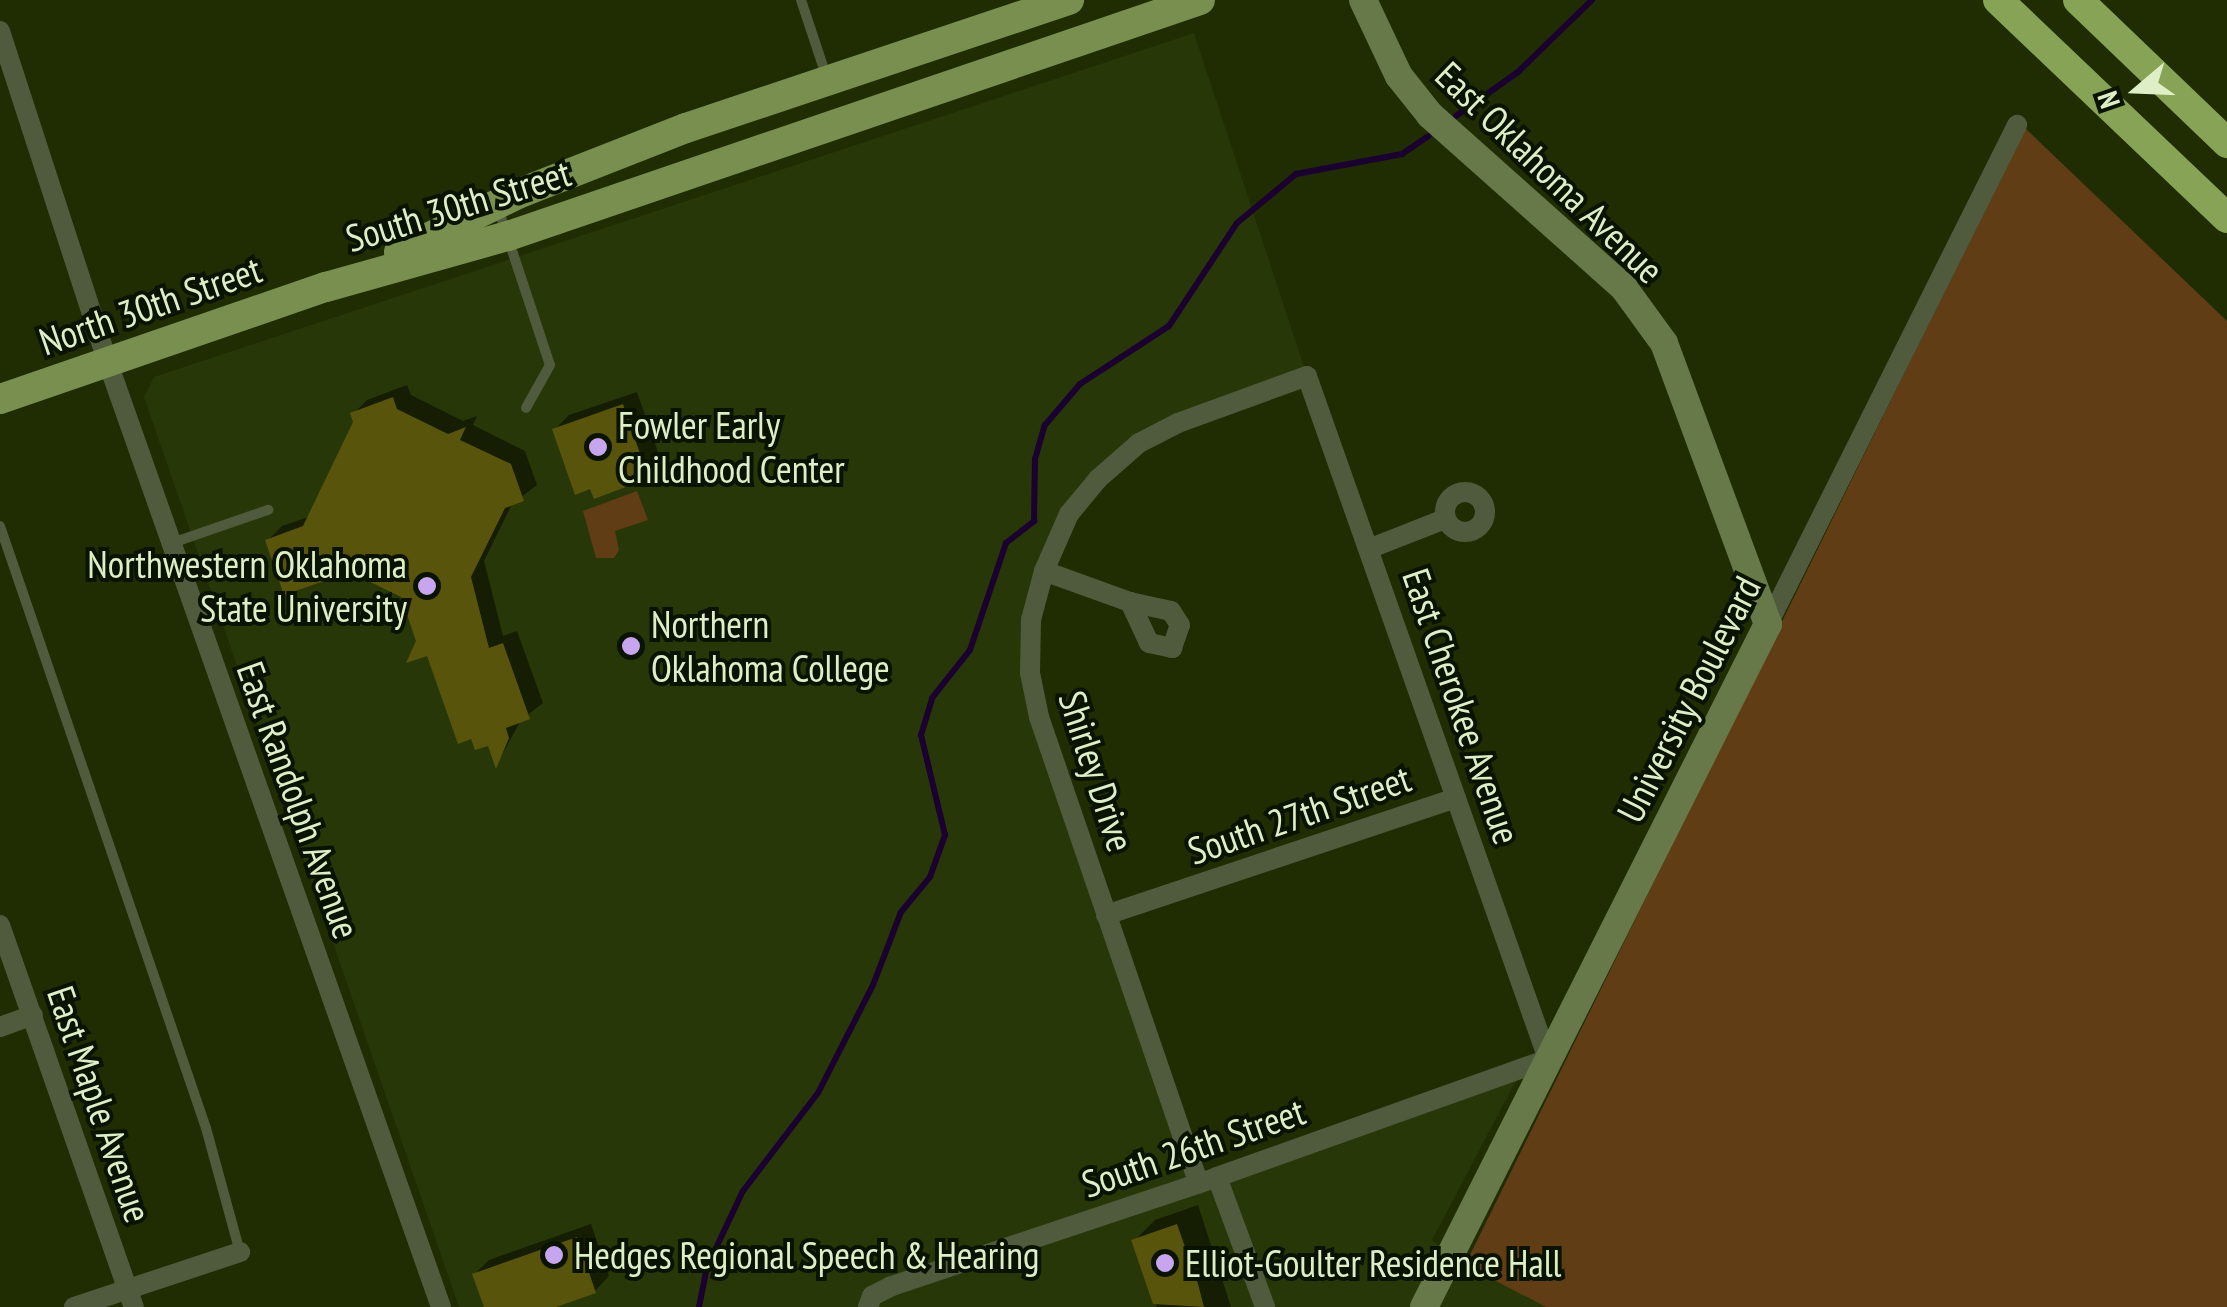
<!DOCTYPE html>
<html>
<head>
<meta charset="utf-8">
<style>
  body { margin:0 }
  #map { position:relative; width:2227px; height:1307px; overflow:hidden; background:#202c02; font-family:"PT Sans Narrow",sans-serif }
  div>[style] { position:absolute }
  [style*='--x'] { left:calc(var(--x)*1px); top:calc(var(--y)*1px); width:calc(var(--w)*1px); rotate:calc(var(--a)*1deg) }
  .built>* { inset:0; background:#283707 }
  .green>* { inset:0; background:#613d16 }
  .shadow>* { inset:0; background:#0007 }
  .stream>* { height:6px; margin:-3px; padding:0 3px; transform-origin:3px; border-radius:3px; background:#1b0130 }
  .building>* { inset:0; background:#59540c }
  .lane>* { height:10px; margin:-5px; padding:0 5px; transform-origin:5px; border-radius:5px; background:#505b3d }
  .street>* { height:20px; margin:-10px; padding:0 10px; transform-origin:10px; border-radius:10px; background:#505b3d }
  .street>.ring { margin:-10px; padding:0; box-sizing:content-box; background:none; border:20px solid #505b3d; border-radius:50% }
  .secondary>* { height:28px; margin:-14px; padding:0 14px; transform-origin:14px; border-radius:14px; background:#677948 }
  .primary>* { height:30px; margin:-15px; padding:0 15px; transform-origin:15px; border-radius:15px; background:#788f4f }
  .highway>* { height:30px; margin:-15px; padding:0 15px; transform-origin:15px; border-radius:15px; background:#87a355 }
  .dots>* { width:28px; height:28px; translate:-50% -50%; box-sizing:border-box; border:5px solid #0a1300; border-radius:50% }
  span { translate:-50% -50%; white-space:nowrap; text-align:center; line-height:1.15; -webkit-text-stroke:8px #0a1300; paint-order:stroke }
  .street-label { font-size:38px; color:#deeec7 }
  .poi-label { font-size:38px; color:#deeec7 }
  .left { translate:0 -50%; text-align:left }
  .right { translate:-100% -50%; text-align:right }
  .north { position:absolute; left:2087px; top:40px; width:100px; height:100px; -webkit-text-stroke:8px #0a1300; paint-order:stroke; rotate:251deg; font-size:28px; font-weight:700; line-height:40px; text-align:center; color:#deeec7 }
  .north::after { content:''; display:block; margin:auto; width:35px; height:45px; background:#deeec7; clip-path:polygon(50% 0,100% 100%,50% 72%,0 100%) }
</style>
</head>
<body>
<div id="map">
  <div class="built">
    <div style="clip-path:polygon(1194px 33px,1307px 376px,1178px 423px,1098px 479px,1044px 571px,1030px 673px,1199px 1183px,1529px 1056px,1432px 1240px,1465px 1265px,1546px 1307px,459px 1307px,144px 397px,154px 377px)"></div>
  </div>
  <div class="green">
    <div style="clip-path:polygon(2025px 128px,2227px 321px,2227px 1307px,1546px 1307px,1465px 1265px)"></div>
    <div style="clip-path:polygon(637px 491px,648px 520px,615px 531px,619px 550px,614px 558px,596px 558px,583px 511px)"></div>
  </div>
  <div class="shadow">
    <div style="clip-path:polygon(407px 385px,411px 395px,463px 421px,477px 416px,473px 425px,525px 451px,537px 485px,512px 504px,484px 561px,503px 636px,517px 631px,543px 703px,521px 720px,497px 764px,489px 743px,419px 641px,403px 595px,268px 540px,282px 526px,311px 516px,356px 423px,353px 414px,367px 400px)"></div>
    <div style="clip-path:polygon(637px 392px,659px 455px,630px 483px,555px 429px,569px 415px)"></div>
    <div style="clip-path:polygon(1198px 1205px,1231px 1307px,1157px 1307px,1134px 1241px,1155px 1220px)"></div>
    <div style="clip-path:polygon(591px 1224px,609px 1276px,595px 1291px,548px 1307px,486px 1307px,475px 1274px,489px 1260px)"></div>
  </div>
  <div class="stream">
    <div style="--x:1456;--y:116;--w:76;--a:-35.4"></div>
    <div style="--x:1518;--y:72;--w:103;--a:-44.2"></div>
    <div style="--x:699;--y:1307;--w:41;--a:-78.7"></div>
    <div style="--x:707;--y:1267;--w:84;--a:-64.7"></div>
    <div style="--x:743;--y:1191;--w:123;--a:-52.6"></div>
    <div style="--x:818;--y:1093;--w:121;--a:-63"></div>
    <div style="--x:873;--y:985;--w:78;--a:-69"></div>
    <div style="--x:901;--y:912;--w:45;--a:-50.4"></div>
    <div style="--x:930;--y:877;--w:45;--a:-70.3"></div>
    <div style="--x:945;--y:835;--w:103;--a:-103.5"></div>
    <div style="--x:921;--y:735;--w:39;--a:-73"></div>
    <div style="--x:932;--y:698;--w:61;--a:-51.6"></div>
    <div style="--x:970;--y:650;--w:113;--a:-71.4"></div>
    <div style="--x:1006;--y:543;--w:36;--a:-38"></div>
    <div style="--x:1034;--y:521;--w:62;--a:-89.1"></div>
    <div style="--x:1035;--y:459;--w:35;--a:-74"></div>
    <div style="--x:1045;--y:425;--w:54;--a:-49.5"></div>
    <div style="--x:1080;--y:384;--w:106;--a:-33.1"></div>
    <div style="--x:1169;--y:326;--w:123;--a:-56.6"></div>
    <div style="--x:1237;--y:223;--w:77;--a:-39.7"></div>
    <div style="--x:1296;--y:174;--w:108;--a:-10.7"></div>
    <div style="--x:1402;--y:154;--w:32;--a:-34"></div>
  </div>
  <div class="building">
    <div style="clip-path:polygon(393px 397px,397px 409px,448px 434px,466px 427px,460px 440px,511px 464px,524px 501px,505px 508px,471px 577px,489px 648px,503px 643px,530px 719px,506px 728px,509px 738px,496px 769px,488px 746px,475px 750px,471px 739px,458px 744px,427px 656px,406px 663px,416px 641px,401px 597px,350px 572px,284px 595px,265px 540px,303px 526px,353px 422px,350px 413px)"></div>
    <div style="clip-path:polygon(623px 404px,646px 471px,628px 478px,631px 485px,594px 499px,590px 489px,575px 495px,552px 429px)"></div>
    <div style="clip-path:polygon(1177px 1224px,1198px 1284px,1204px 1307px,1153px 1304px,1131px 1240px)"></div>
    <div style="clip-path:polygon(577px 1237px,596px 1293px,556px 1307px,484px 1307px,472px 1274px)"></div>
  </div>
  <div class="lane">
    <div style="--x:801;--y:0;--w:79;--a:71.6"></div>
    <div style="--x:498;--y:208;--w:165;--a:71.7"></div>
    <div style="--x:550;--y:365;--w:49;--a:119.2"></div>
    <div style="--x:0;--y:526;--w:636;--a:71.11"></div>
    <div style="--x:206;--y:1128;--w:129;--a:74.7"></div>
    <div style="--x:172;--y:543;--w:102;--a:-19"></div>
  </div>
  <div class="street">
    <div style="--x:0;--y:31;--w:349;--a:72"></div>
    <div style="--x:108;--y:363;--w:1001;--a:70.57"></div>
    <div class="ring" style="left:1445px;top:492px;width:20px;height:20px"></div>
    <div style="--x:1371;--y:548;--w:79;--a:-21.4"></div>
    <div style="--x:1044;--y:571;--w:91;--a:19.8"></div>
    <div style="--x:1130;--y:602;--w:45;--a:65.1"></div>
    <div style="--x:1149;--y:643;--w:24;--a:12"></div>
    <div style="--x:1172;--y:648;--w:24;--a:-71"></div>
    <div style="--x:1180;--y:625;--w:17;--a:-123"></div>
    <div style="--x:1171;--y:611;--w:42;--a:-167.6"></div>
    <div style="--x:1768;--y:624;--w:558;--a:-63.48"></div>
    <div style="--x:1106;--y:915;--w:369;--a:-18.5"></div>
    <div style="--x:0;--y:925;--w:405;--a:70.7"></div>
    <div style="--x:0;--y:1027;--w:35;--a:-20"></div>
    <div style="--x:1217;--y:1177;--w:139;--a:69.7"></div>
    <div style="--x:74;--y:1307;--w:175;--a:-18.3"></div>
    <div style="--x:868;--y:1307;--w:12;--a:-70"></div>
    <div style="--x:872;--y:1296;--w:22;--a:-27"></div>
    <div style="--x:892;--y:1286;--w:343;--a:-18.5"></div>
    <div style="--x:1217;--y:1177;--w:351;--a:-19.6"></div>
    <div style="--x:1548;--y:1059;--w:724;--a:-109.44"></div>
    <div style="--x:1307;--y:376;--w:137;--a:160"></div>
    <div style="--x:1178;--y:423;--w:44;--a:152.9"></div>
    <div style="--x:1139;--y:443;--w:55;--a:138.7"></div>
    <div style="--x:1098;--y:479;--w:45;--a:129.6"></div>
    <div style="--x:1069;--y:514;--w:62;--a:113.7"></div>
    <div style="--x:1044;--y:571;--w:51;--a:104.9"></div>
    <div style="--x:1031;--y:620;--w:53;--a:91.1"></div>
    <div style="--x:1030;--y:673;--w:45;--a:78.4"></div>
    <div style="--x:1039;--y:717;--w:493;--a:71.1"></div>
  </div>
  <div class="secondary">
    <div style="--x:1363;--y:0;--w:84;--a:64.7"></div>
    <div style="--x:1399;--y:76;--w:50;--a:51.5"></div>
    <div style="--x:1430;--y:115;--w:260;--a:41.7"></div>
    <div style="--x:1624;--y:288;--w:68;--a:54"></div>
    <div style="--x:1664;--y:343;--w:300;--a:69.7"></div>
    <div style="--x:1768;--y:624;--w:765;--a:116.73"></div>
  </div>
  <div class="primary">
    <div style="--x:399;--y:252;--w:135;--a:-26"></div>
    <div style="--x:520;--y:193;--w:178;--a:-21.4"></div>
    <div style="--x:686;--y:128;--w:404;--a:-18.5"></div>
    <div style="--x:0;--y:399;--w:345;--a:-19"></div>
    <div style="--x:326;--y:287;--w:189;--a:-15.7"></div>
    <div style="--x:508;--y:236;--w:731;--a:-18.83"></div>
  </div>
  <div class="highway">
    <div style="--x:1998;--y:0;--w:316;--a:43.6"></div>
    <div style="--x:2078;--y:0;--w:207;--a:43.8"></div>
  </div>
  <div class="dots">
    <div style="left:598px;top:447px;background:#c8a6ef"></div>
    <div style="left:427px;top:586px;background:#c8a6ef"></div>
    <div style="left:631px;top:646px;background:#c8a6ef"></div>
    <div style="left:554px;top:1255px;background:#c8a6ef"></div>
    <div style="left:1165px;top:1263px;background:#c8a6ef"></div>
  </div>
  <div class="street-label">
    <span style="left:1550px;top:172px;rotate:44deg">East Oklahoma Avenue</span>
    <span style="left:458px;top:205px;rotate:-17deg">South 30th Street</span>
    <span style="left:150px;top:305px;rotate:-19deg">North 30th Street</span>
    <span style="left:1688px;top:699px;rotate:-63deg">University Boulevard</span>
    <span style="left:1462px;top:706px;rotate:71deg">East Cherokee Avenue</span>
    <span style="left:1097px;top:771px;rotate:72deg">Shirley Drive</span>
    <span style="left:299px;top:800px;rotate:70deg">East Randolph Avenue</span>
    <span style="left:1299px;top:814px;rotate:-19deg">South 27th Street</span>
    <span style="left:100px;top:1104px;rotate:71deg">East Maple Avenue</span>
    <span style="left:1193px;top:1147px;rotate:-19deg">South 26th Street</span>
  </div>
  <div class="poi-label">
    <span class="left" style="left:618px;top:447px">Fowler Early<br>Childhood Center</span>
    <span class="right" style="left:407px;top:586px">Northwestern Oklahoma<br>State University</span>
    <span class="left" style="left:651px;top:646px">Northern<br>Oklahoma College</span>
    <span class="left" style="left:574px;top:1255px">Hedges Regional Speech &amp; Hearing</span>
    <span class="left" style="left:1185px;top:1263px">Elliot-Goulter Residence Hall</span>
  </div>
  <div class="north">N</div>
</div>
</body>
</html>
